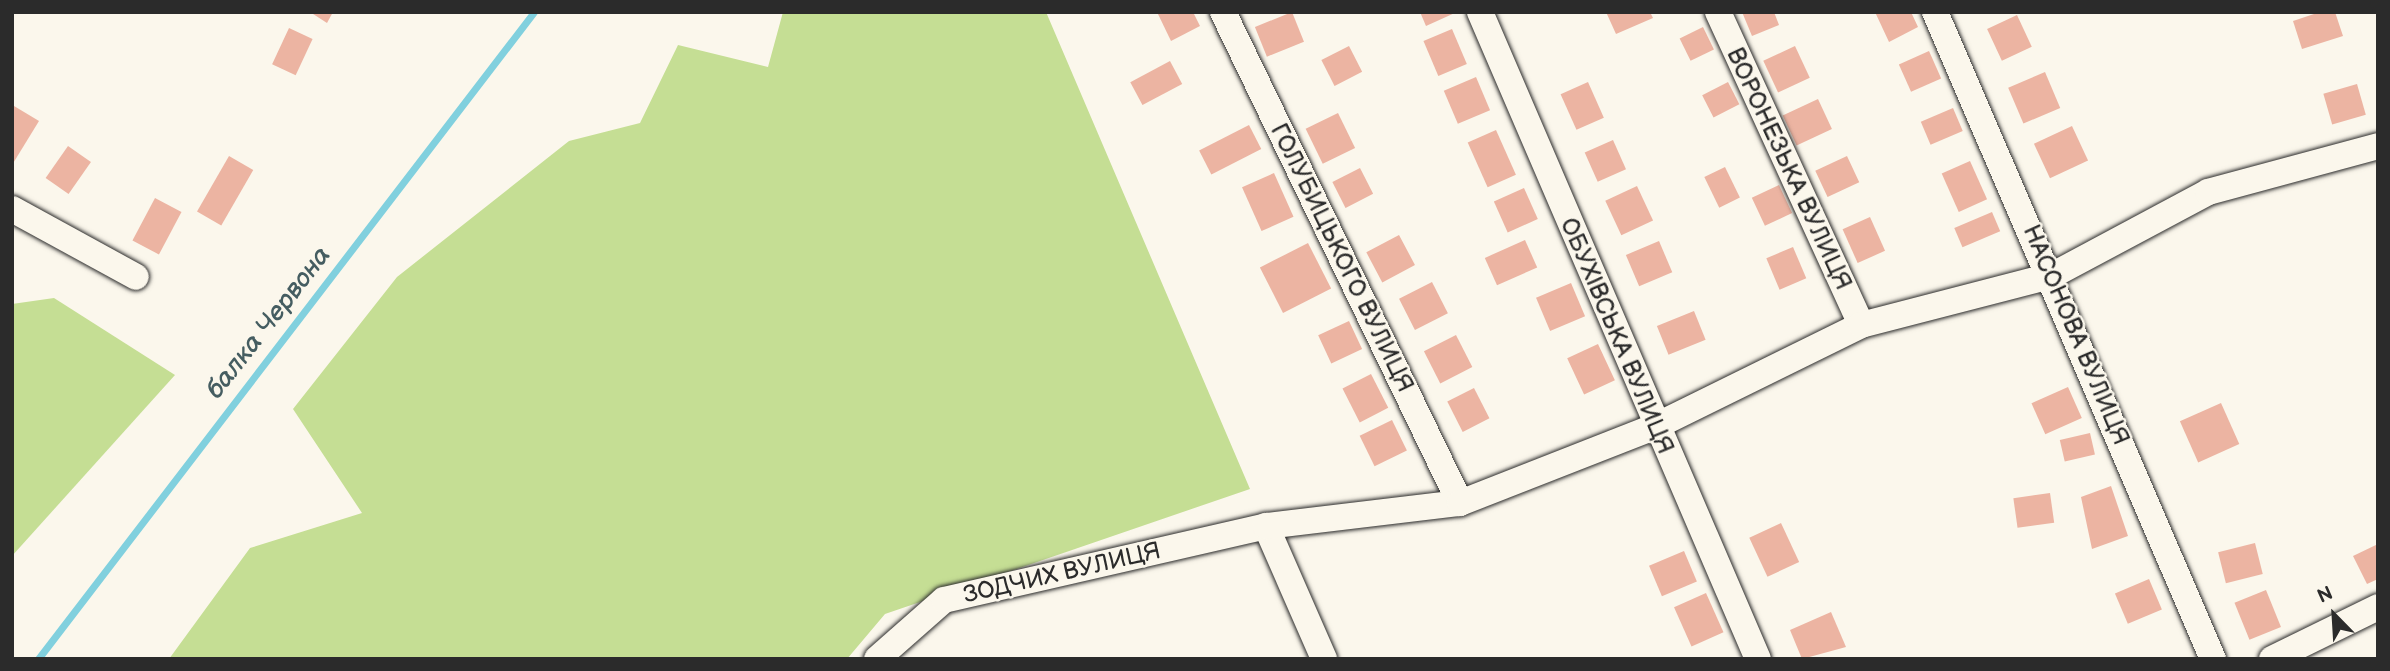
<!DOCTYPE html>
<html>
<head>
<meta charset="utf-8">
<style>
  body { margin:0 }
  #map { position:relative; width:2390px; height:671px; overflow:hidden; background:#fbf7ec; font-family:"Balsamiq Sans",sans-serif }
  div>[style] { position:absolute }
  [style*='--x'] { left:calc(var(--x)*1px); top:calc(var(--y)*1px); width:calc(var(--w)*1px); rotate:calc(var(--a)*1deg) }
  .green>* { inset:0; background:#c5de94 }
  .stream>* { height:7px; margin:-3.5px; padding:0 3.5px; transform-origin:3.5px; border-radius:3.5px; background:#81d0de }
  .building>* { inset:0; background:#ecb4a2; transform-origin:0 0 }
  .roads { filter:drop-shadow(0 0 2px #2b2b2b) drop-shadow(0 0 2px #2b2b2b) }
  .street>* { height:26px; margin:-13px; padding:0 13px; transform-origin:13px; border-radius:13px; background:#fbf7ec }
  span { translate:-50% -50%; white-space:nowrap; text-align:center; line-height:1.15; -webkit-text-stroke:5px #fbf7ec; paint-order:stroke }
  .street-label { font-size:24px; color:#2b2b2b }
  .water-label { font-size:26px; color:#455d61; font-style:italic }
  .frame { position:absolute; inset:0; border:14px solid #2b2b2b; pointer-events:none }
  .north { position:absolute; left:2299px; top:580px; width:70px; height:70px; -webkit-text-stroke:5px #fbf7ec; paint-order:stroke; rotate:336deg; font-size:19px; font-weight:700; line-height:28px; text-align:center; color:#2b2b2b }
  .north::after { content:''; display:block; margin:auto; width:24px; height:32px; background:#2b2b2b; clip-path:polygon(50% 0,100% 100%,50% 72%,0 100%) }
</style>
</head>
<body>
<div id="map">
  <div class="green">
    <div style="clip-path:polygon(783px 12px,1046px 12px,1250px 489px,885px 614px,847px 659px,169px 659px,250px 548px,362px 513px,293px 409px,397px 277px,569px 141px,640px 123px,678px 45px,768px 67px)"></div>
    <div style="clip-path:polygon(54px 298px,175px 375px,12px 556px,12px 304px)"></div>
  </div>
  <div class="stream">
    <div style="--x:38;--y:659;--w:815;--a:-52.53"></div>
  </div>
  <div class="building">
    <div style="clip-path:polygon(310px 12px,333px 12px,327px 23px)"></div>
    <div style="clip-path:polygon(1157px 12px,1193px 12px,1200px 26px,1171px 41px)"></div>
    <div style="left:1292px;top:12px;width:32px;height:40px;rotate:68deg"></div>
    <div style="clip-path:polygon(1420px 12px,1457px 12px,1426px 26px)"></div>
    <div style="clip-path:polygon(1606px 12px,1650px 12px,1653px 18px,1616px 34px)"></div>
    <div style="clip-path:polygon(1742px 12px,1774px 12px,1779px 25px,1752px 36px)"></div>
    <div style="clip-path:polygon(1875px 12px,1911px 12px,1918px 27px,1889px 42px)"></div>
    <div style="clip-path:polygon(2320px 12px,2335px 12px,2343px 36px,2302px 49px,2293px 21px)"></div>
    <div style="left:2017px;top:15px;width:35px;height:33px;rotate:65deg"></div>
    <div style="left:1703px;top:27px;width:25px;height:26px;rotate:64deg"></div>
    <div style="left:289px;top:28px;width:26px;height:40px;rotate:25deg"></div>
    <div style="left:1452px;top:29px;width:38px;height:31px;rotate:67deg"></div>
    <div style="left:1349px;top:46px;width:29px;height:31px;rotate:63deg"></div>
    <div style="left:1795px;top:46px;width:35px;height:35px;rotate:65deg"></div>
    <div style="left:1929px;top:51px;width:30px;height:33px;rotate:66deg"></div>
    <div style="left:1170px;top:61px;width:26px;height:45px;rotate:62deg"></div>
    <div style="left:2045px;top:72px;width:39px;height:40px;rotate:67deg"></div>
    <div style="left:1476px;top:77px;width:36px;height:35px;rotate:67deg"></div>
    <div style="left:1588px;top:82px;width:39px;height:30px;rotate:66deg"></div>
    <div style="left:1728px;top:82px;width:25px;height:29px;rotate:63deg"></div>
    <div style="left:2357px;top:84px;width:32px;height:35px;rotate:74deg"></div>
    <div style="left:1818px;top:99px;width:33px;height:39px;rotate:65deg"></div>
    <div style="clip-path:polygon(14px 106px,39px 121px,12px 165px,12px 109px)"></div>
    <div style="left:1953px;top:108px;width:25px;height:35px;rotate:67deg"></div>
    <div style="left:1338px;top:113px;width:39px;height:36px;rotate:64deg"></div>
    <div style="left:1249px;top:125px;width:27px;height:56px;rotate:63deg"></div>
    <div style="left:2072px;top:126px;width:38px;height:42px;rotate:65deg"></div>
    <div style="left:1496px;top:130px;width:49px;height:31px;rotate:66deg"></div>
    <div style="left:1613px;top:140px;width:32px;height:31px;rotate:66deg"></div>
    <div style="left:68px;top:146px;width:28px;height:39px;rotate:35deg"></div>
    <div style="left:229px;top:156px;width:28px;height:64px;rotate:30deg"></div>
    <div style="left:1847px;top:156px;width:29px;height:35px;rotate:65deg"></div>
    <div style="left:1970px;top:161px;width:42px;height:31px;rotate:66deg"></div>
    <div style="left:1725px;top:167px;width:34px;height:23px;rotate:64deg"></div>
    <div style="left:1360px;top:168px;width:29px;height:31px;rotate:63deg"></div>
    <div style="left:1274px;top:173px;width:48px;height:35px;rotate:66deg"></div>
    <div style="left:1779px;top:185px;width:31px;height:30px;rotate:65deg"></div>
    <div style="left:1637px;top:186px;width:38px;height:35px;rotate:65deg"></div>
    <div style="left:1524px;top:188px;width:34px;height:33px;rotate:66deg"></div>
    <div style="left:155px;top:198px;width:30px;height:48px;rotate:28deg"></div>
    <div style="left:1992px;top:212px;width:21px;height:41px;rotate:67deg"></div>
    <div style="left:1870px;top:217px;width:37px;height:30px;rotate:66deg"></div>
    <div style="left:1399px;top:235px;width:34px;height:37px;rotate:62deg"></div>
    <div style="left:1525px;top:240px;width:30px;height:44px;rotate:66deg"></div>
    <div style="left:1659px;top:241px;width:34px;height:36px;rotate:67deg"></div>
    <div style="left:1308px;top:243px;width:51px;height:54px;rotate:63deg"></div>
    <div style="left:1793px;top:247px;width:34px;height:29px;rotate:67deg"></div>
    <div style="left:1432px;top:282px;width:35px;height:37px;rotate:63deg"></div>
    <div style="left:1571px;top:283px;width:36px;height:38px;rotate:67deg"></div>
    <div style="left:1694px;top:311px;width:31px;height:40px;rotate:68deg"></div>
    <div style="left:1349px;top:321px;width:31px;height:34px;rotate:65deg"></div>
    <div style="left:1456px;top:335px;width:36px;height:36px;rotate:63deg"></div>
    <div style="left:1598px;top:344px;width:40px;height:34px;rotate:65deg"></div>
    <div style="left:1371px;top:374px;width:38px;height:32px;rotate:63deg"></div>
    <div style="left:2068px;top:387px;width:34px;height:40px;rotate:66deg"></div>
    <div style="left:1474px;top:388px;width:34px;height:30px;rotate:63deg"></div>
    <div style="left:2221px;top:403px;width:45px;height:45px;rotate:66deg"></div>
    <div style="left:1392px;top:420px;width:34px;height:36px;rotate:64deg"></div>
    <div style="left:2090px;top:433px;width:22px;height:31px;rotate:77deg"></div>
    <div style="clip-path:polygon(2111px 486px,2128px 536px,2092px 549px,2081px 497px)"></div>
    <div style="left:2050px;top:493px;width:30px;height:37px;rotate:82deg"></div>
    <div style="left:1781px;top:523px;width:43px;height:35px;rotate:65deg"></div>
    <div style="left:2255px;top:543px;width:32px;height:38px;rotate:76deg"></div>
    <div style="clip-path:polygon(2378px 544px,2378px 579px,2367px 584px,2353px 556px)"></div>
    <div style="left:1684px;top:551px;width:33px;height:38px;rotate:67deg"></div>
    <div style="left:2149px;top:579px;width:33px;height:37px;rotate:67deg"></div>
    <div style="left:2266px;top:590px;width:40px;height:34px;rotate:68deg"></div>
    <div style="left:1706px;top:593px;width:43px;height:35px;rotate:66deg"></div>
    <div style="clip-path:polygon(1831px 612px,1846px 647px,1802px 659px,1790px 630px)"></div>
  </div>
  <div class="roads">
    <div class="street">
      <div style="--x:1223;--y:12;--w:545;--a:64.23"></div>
      <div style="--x:1480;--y:12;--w:704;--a:66.75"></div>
      <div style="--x:1718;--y:12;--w:344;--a:65.4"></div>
      <div style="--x:1935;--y:12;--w:704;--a:66.75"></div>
      <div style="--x:12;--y:209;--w:141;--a:28.7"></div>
      <div style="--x:1266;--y:526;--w:145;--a:66.4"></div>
      <div style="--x:877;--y:659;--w:89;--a:-41.4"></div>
      <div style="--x:944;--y:600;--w:330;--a:-12.9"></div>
      <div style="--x:1266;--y:526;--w:195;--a:-6.8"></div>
      <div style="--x:1460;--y:503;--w:208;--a:-21.4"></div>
      <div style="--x:1654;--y:427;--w:231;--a:-26.2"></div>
      <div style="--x:1861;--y:325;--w:196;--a:-14.5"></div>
      <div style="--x:2051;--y:276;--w:178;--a:-28.1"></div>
      <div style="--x:2208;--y:192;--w:176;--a:-15.1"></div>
      <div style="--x:2272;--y:659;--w:118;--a:-26.1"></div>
    </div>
  </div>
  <div class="street-label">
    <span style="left:1789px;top:169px;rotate:65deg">ВОРОНЕЗЬКА ВУЛИЦЯ</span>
    <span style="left:1342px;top:258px;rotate:64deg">ГОЛУБИЦЬКОГО ВУЛИЦЯ</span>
    <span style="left:2076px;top:335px;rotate:67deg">НАСОНОВА ВУЛИЦЯ</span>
    <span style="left:1617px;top:336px;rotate:67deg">ОБУХІВСЬКА ВУЛИЦЯ</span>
    <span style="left:1062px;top:573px;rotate:-13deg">ЗОДЧИХ ВУЛИЦЯ</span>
  </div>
  <div class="water-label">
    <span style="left:269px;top:323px;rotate:-52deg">балка Червона</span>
  </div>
  <div class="frame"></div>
  <div class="north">N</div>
</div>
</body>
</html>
